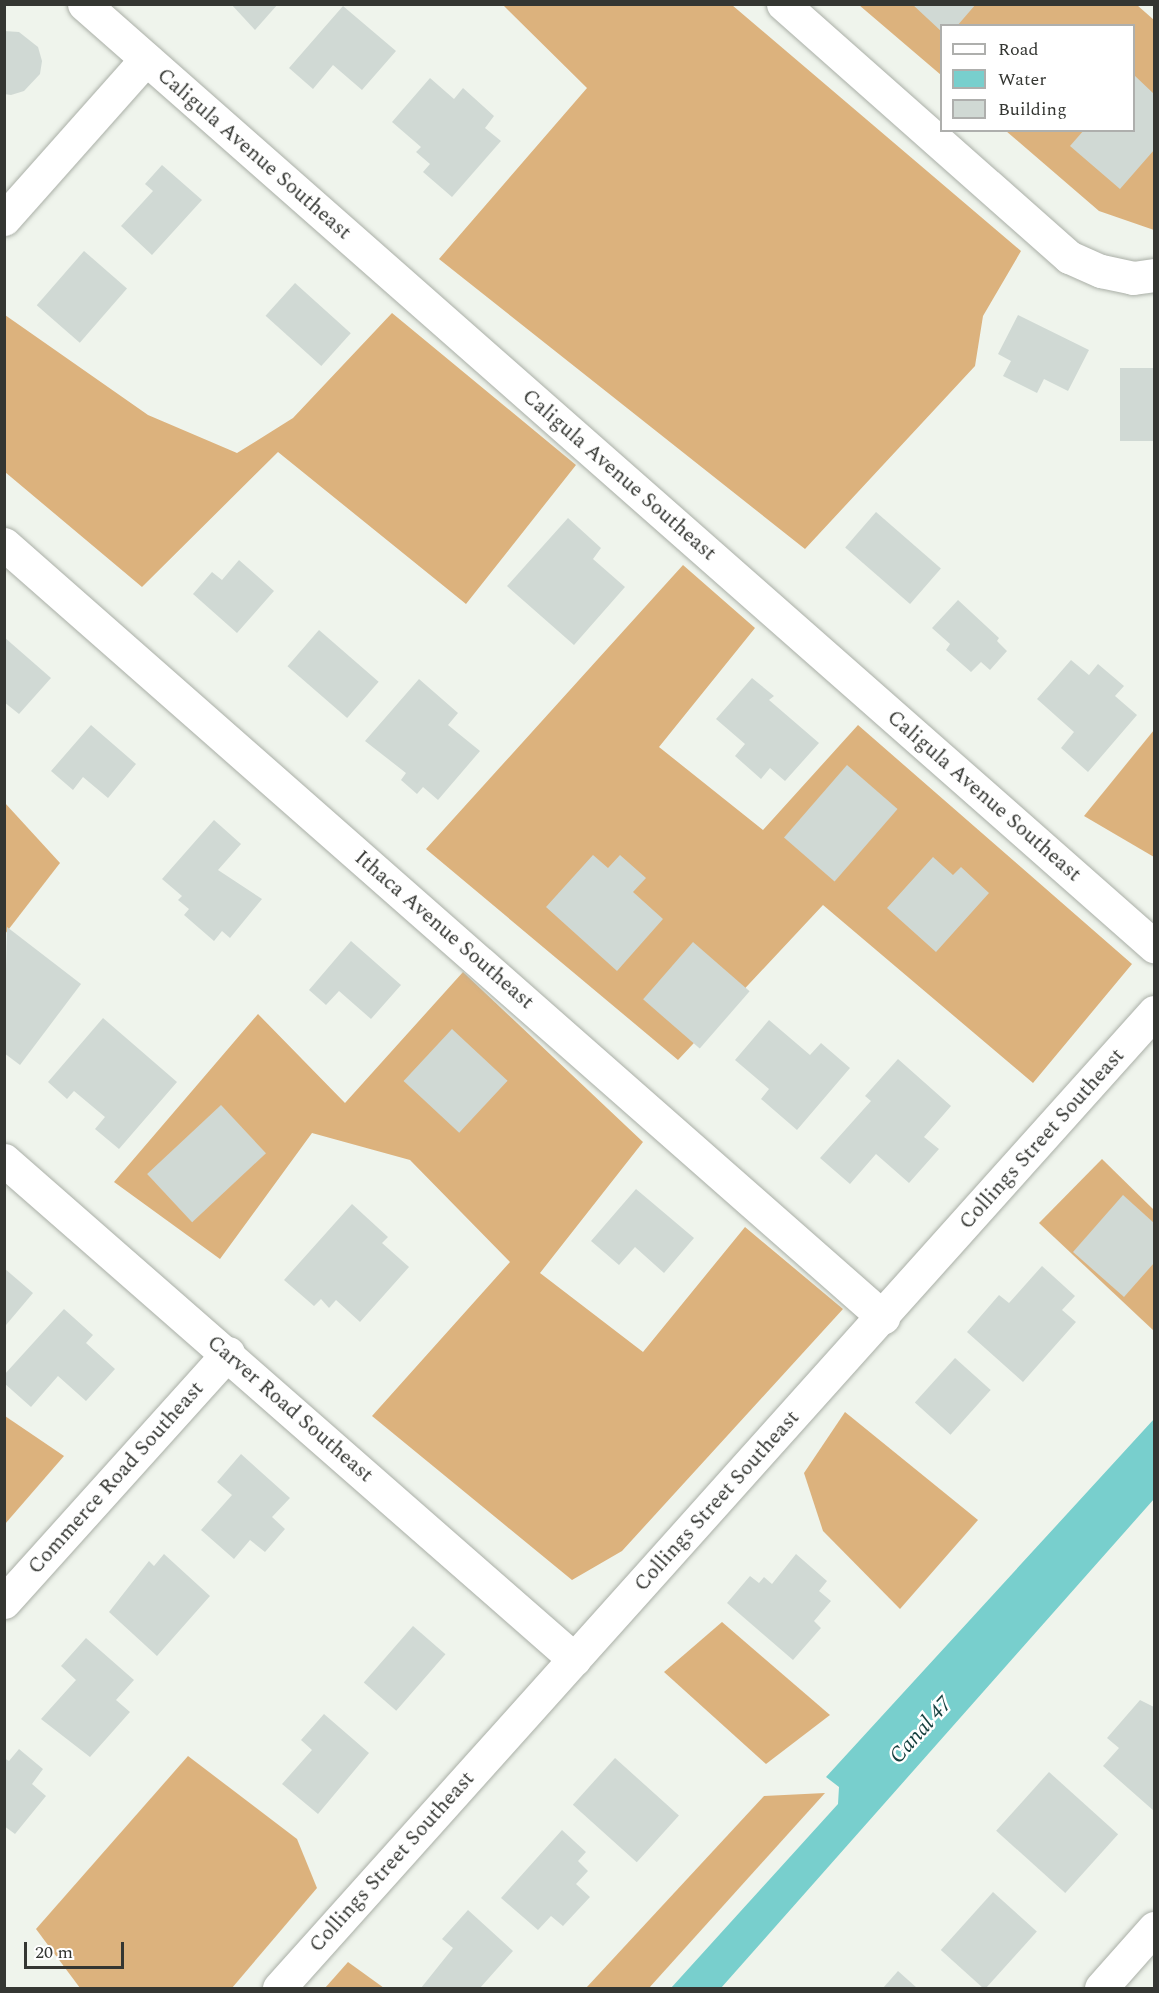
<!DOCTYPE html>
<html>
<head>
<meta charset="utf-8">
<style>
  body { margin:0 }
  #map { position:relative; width:1159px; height:1993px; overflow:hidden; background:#eff4ec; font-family:Spectral,serif }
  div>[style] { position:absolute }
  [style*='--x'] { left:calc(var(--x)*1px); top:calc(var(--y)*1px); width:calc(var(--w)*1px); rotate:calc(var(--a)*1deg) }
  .forest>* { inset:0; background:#dcb27d }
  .water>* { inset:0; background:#78cfcd }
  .building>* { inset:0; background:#d0d9d4; transform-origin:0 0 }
  .roads { filter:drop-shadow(0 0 2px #aaafa7) drop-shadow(0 0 2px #aaafa7) }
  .minor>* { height:33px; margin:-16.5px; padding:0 16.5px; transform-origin:16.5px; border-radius:16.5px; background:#fff }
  span { translate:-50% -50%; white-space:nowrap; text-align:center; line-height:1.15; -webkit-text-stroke:5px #fff; paint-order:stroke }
  .street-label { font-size:21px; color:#343632 }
  .water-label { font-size:22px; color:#153f3e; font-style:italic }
  .frame { position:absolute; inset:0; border:6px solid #343632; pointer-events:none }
  .legend { position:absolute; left:940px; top:24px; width:195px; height:108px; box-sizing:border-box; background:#fff; border:2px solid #aeafad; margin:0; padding:8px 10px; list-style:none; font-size:18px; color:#343632 }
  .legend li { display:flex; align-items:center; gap:12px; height:30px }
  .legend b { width:30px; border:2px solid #aeafad }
  .scale { position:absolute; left:24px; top:1942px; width:100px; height:27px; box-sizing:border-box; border:3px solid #343632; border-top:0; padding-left:8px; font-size:18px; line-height:21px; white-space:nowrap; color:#343632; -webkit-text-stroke:4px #fff; paint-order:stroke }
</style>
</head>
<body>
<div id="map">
  <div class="forest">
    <div style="clip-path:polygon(502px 4px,732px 5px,1021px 251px,983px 316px,975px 366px,805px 549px,439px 259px,587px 88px)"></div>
    <div style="clip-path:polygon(859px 5px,1137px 5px,1154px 20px,1154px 230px,1099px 211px,1006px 131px,1134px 130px,1134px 26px,942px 26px,941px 75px)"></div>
    <div style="clip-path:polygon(392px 313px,576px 465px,466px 604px,278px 452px,142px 587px,5px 472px,5px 315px,148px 415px,237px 453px,293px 418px)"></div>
    <div style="clip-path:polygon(683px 565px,755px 628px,659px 747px,763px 830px,858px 725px,1132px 964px,1033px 1083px,823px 905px,678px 1060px,426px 849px)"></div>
    <div style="clip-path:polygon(1154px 730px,1154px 857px,1084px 816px)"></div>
    <div style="clip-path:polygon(5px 803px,60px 863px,5px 934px)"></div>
    <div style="clip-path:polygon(463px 972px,643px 1142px,540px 1273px,643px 1352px,745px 1227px,843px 1309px,622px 1551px,572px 1580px,372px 1416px,510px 1262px,410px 1160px,312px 1133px,220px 1259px,114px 1182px,258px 1014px,345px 1103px)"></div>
    <div style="clip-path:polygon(1102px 1159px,1154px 1210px,1154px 1331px,1039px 1223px)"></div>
    <div style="clip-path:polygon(845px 1412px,978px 1520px,900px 1609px,823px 1531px,804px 1473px)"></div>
    <div style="clip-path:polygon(5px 1416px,64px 1456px,5px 1524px)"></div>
    <div style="clip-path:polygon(722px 1622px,830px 1715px,766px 1764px,664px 1672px)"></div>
    <div style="clip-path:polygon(188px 1756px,297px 1839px,317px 1888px,232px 1988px,80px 1988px,36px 1929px)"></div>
    <div style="clip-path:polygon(825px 1793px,649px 1988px,586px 1988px,764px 1796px)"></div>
    <div style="clip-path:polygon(348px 1962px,384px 1988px,325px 1988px)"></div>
  </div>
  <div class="water">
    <div style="clip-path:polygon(1154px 1419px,1154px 1499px,721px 1988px,671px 1988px,838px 1804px,839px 1787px,826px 1777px)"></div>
  </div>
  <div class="building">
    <div style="clip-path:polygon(231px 4px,278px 4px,255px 30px)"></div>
    <div style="clip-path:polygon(912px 4px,976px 4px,957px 26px,942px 26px,942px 32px)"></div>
    <div style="clip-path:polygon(343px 6px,396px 51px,362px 90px,333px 65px,313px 89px,289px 68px)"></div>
    <div style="clip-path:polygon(4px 31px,19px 32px,38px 47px,42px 61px,40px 74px,24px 91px,11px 95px,4px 94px)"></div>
    <div style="clip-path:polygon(1134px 75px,1154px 94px,1154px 150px,1120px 189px,1070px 146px,1084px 130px,1134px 130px)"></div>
    <div style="clip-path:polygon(430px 78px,454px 99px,463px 88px,494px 116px,485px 128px,501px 141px,452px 197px,423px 172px,430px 164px,416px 152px,421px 147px,392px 122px)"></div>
    <div style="clip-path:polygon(162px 165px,202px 200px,152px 255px,121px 226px,153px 191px,145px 184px)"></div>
    <div style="left:84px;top:251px;width:57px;height:72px;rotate:41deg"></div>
    <div style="left:295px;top:283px;width:75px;height:44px;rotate:42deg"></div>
    <div style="clip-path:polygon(1018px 315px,1089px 350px,1068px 391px,1044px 379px,1037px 393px,1003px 376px,1011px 361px,998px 354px)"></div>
    <div style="left:1154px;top:368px;width:73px;height:34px;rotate:90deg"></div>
    <div style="left:876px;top:512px;width:86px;height:47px;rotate:41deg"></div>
    <div style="clip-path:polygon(568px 518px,601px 548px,593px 559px,625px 587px,574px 645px,507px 586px)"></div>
    <div style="clip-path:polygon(239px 560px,274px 591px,237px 633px,193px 594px,212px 572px,222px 580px)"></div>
    <div style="clip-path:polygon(958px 600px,999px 638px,997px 641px,1007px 651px,990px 670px,981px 662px,971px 672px,946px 650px,950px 644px,932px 628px)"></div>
    <div style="left:319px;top:630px;width:79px;height:48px;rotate:41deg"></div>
    <div style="clip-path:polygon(4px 637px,51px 678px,19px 714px,4px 702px)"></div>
    <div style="clip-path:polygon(1071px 660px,1089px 675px,1098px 664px,1124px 686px,1115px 696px,1137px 715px,1088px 772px,1061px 748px,1074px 732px,1037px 699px)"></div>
    <div style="clip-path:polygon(752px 678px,774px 696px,769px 700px,819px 743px,785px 781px,770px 768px,761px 779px,735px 756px,745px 744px,716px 719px)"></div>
    <div style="clip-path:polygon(419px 679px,458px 713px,448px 725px,480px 751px,438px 800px,423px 787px,417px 794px,401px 780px,406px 773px,365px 741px)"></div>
    <div style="clip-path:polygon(91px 725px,136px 764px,108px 798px,83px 777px,73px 790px,51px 771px)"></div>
    <div style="left:847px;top:765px;width:67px;height:96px;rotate:41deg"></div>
    <div style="clip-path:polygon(214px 820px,241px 844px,218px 870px,262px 899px,230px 938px,222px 931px,214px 941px,184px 915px,189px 909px,178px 900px,182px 896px,162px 879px)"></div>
    <div style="clip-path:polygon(593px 855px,608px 868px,620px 855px,646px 878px,633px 892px,663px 919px,617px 971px,546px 907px)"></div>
    <div style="clip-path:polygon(933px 857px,953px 875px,961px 867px,989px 893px,936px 952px,887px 908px)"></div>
    <div style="clip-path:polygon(7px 927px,81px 984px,20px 1065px,4px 1053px)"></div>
    <div style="clip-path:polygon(351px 941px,401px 985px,371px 1019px,339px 991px,326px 1005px,309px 990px)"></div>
    <div style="left:693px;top:942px;width:75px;height:76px;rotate:41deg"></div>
    <div style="clip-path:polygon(103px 1018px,177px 1082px,119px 1149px,95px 1129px,105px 1117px,74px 1091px,67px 1099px,48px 1082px)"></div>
    <div style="clip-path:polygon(769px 1020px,810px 1055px,821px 1043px,850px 1068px,797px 1130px,761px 1099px,769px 1089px,735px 1060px)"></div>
    <div style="left:452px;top:1029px;width:76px;height:71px;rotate:43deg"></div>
    <div style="clip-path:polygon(898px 1059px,951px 1106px,924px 1137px,939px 1149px,909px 1183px,876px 1154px,850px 1184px,820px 1158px,871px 1101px,865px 1096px)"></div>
    <div style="left:221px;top:1105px;width:66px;height:101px;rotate:47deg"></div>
    <div style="clip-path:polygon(636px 1189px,694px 1238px,664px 1273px,635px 1247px,619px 1265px,591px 1241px)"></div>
    <div style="clip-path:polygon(1123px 1195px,1154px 1223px,1154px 1263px,1124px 1297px,1073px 1252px)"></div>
    <div style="clip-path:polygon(352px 1204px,388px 1237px,382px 1243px,409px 1267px,360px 1322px,336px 1300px,329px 1308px,321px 1299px,314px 1306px,284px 1280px)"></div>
    <div style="clip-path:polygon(1042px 1266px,1075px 1296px,1062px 1310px,1076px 1322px,1023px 1382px,967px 1332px,999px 1295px,1009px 1303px)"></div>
    <div style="clip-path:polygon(4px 1268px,33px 1293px,6px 1325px,4px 1324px)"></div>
    <div style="clip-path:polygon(64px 1309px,93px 1335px,86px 1343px,115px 1369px,86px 1401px,58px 1376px,31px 1407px,4px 1383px,4px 1375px)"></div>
    <div style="left:955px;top:1358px;width:48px;height:60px;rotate:42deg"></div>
    <div style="clip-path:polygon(241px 1454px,290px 1498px,272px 1517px,285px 1529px,265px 1552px,250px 1540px,234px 1559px,201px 1530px,232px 1495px,217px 1482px)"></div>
    <div style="clip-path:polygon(164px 1554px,210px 1596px,157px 1656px,109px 1612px,149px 1561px,154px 1566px)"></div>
    <div style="clip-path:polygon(796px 1554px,827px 1581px,819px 1591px,831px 1601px,814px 1621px,821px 1628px,793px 1660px,727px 1603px,750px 1576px,759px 1583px,764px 1577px,772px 1584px)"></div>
    <div style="left:413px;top:1626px;width:43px;height:75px;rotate:41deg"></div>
    <div style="clip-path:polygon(86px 1638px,134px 1680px,116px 1700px,130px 1712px,90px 1757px,41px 1719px,76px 1680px,61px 1666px)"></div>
    <div style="clip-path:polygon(1140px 1700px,1154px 1707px,1154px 1811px,1103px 1766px,1119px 1748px,1107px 1738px)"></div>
    <div style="clip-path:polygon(324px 1714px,369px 1753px,318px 1814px,282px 1784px,312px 1750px,301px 1740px)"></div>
    <div style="clip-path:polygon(19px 1749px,43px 1769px,32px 1784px,46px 1796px,15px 1834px,4px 1826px,4px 1758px,9px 1761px)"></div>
    <div style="left:615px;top:1758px;width:86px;height:63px;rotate:42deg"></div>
    <div style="left:1049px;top:1772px;width:93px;height:79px;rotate:42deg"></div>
    <div style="clip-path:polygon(562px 1830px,586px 1852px,578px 1861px,588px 1871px,576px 1884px,590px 1897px,563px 1926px,551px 1916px,538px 1930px,501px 1898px)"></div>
    <div style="left:993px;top:1892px;width:59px;height:78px;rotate:42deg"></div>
    <div style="clip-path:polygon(468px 1910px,513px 1951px,480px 1988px,421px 1988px,453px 1948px,442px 1939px)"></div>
    <div style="clip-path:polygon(898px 1971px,917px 1988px,883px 1988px)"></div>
  </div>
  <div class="roads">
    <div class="minor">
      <div style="--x:84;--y:4;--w:1426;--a:41.36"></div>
      <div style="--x:783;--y:4;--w:382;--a:41.5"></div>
      <div style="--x:1069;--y:257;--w:35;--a:24"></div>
      <div style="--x:1101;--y:271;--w:33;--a:12"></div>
      <div style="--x:1133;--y:278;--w:21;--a:-8"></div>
      <div style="--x:4;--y:219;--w:214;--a:-48.4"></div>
      <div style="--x:4;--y:544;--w:1171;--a:41.33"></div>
      <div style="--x:4;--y:1160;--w:758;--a:41.2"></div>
      <div style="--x:4;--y:1602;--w:335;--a:-48"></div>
      <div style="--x:279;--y:1988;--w:1311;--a:-48.12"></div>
      <div style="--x:1101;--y:1988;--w:80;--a:-48.5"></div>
    </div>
  </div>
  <div class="street-label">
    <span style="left:254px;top:154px;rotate:41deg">Caligula Avenue Southeast</span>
    <span style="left:619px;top:475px;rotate:41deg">Caligula Avenue Southeast</span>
    <span style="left:984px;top:796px;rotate:41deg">Caligula Avenue Southeast</span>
    <span style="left:444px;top:930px;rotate:41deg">Ithaca Avenue Southeast</span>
    <span style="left:1042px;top:1139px;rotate:-48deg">Collings Street Southeast</span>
    <span style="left:290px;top:1409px;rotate:41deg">Carver Road Southeast</span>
    <span style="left:116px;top:1478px;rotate:-48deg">Commerce Road Southeast</span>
    <span style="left:717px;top:1501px;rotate:-48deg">Collings Street Southeast</span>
    <span style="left:392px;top:1862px;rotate:-48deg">Collings Street Southeast</span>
  </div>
  <div class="water-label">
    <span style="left:921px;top:1730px;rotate:-48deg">Canal 47</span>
  </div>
  <div class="frame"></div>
  <ul class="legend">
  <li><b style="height:8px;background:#fff"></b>Road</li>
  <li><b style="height:16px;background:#78cfcd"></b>Water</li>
  <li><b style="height:16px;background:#d0d9d4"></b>Building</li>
  </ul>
  <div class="scale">20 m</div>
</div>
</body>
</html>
